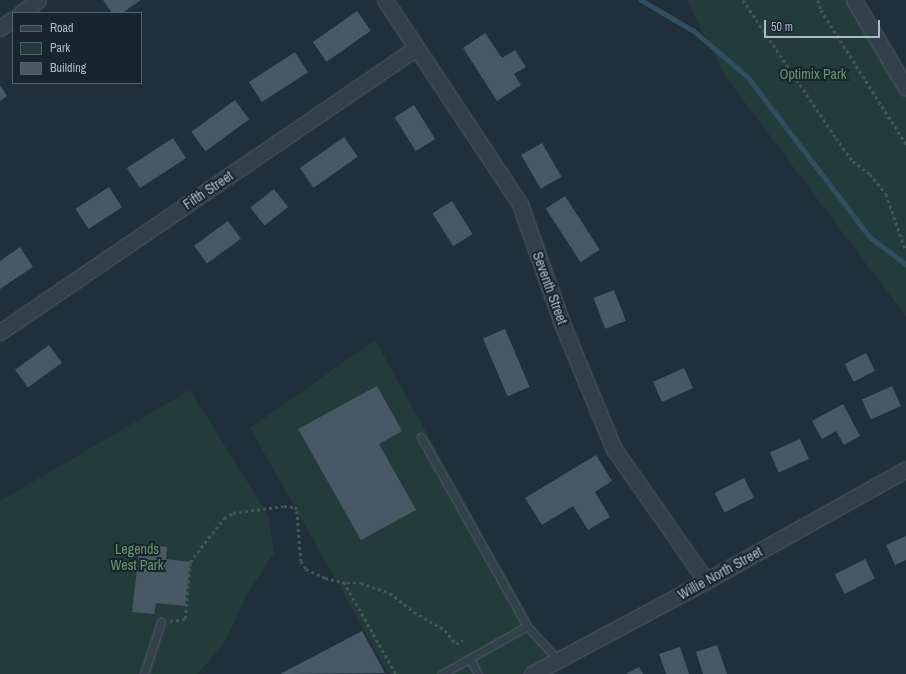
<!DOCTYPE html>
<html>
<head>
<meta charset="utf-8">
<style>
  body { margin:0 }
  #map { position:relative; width:906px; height:674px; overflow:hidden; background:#202f39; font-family:"Archivo Narrow",sans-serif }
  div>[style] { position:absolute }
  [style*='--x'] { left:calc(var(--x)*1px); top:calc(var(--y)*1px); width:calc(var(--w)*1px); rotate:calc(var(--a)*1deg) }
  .green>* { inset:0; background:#233c3a }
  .stream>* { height:4.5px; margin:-2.25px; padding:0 2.25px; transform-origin:2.25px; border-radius:2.25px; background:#324e61 }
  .building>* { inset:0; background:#485965; transform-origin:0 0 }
  .path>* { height:2.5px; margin-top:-1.25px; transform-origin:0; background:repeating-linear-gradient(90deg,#425857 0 3px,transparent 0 6px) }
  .roads { filter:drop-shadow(0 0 1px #515e67) drop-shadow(0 0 1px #515e67) }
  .service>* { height:7px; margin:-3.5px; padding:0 3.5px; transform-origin:3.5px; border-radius:3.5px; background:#344049 }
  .minor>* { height:15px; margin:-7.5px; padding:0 7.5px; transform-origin:7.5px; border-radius:7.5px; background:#344049 }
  span { translate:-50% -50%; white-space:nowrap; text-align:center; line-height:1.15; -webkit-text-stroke:4px #19252e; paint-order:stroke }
  .park-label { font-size:14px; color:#659768 }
  .street-label { font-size:14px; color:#aebbc6 }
  .legend { position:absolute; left:12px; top:12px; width:130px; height:72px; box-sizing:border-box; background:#19252e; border:1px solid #55616b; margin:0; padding:5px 7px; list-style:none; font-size:12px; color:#aebbc6 }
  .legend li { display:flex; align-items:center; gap:8px; height:20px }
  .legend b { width:20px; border:1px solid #55616b }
  .scale { position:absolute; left:764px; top:20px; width:116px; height:18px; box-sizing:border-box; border:2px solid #aebbc6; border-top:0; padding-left:5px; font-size:12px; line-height:14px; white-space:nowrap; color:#aebbc6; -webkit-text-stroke:3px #19252e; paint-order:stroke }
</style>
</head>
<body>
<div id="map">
  <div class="green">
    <div style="clip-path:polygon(687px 0,854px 0,906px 88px,906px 317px,725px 76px)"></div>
    <div style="clip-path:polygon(375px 340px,554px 662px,532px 674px,389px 674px,250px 428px)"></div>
    <div style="clip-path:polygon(190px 390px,268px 515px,274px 553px,249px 591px,223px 645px,197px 674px,0 674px,0 501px)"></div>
  </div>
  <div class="stream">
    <div style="--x:641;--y:0;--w:61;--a:30.3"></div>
    <div style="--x:694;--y:31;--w:71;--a:40.4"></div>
    <div style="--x:748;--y:77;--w:201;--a:52.7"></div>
    <div style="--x:870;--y:237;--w:45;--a:36.9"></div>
  </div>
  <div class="building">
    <div style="clip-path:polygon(103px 0,141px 0,122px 13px,112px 13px)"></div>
    <div style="left:357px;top:11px;width:24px;height:54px;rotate:55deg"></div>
    <div style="clip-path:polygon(485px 33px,502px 58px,515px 50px,526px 67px,514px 74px,521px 85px,497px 101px,463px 48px)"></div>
    <div style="left:295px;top:52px;width:24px;height:55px;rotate:57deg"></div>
    <div style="clip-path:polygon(0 85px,7px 96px,0 101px)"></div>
    <div style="left:235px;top:100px;width:24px;height:54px;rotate:54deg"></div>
    <div style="left:414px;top:105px;width:40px;height:23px;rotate:58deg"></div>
    <div style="left:344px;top:137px;width:24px;height:54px;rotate:55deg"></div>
    <div style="left:173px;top:138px;width:24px;height:55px;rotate:57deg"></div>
    <div style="left:542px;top:143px;width:39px;height:24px;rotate:60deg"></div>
    <div style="left:109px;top:187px;width:24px;height:40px;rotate:57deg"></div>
    <div style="left:274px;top:189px;width:23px;height:30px;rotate:52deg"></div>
    <div style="left:565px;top:196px;width:64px;height:23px;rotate:57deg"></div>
    <div style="left:452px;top:201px;width:39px;height:23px;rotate:58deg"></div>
    <div style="left:228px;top:221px;width:22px;height:42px;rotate:54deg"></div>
    <div style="clip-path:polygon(20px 247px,33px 267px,0 289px,0 261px)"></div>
    <div style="left:614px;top:290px;width:33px;height:22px;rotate:69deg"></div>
    <div style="left:505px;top:329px;width:63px;height:24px;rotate:67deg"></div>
    <div style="left:49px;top:345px;width:22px;height:42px;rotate:54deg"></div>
    <div style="left:866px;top:353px;width:20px;height:24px;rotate:63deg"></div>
    <div style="left:684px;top:368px;width:22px;height:34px;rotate:66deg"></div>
    <div style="clip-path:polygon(377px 386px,402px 431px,379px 444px,416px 510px,361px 540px,298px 429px)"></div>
    <div style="left:892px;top:386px;width:22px;height:33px;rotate:66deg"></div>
    <div style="clip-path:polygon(843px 404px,860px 436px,844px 445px,836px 431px,822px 439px,812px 421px)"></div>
    <div style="left:800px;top:439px;width:22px;height:33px;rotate:66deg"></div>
    <div style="clip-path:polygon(596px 455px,612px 481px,595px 492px,610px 517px,588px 530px,573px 506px,542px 525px,525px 498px)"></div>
    <div style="left:744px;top:478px;width:22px;height:33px;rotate:63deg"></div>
    <div style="clip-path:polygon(906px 536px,906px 560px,895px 565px,886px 545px)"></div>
    <div style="clip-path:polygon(140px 544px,167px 547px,166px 559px,190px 562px,185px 606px,156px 603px,154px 614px,132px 612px)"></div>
    <div style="left:865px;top:559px;width:22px;height:34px;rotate:63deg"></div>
    <div style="clip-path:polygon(362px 631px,385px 673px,280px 674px)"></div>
    <div style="clip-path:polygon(717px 645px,727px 674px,703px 674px,696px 652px)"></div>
    <div style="clip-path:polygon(680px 647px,689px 674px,666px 674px,659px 654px)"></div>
    <div style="clip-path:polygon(639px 667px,643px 674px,626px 674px)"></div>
  </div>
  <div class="path">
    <div style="--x:743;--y:0;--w:166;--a:56"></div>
    <div style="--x:836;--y:138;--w:29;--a:54"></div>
    <div style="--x:853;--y:161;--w:21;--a:37"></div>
    <div style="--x:870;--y:174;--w:26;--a:51"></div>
    <div style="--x:886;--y:194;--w:60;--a:70.7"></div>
    <div style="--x:818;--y:0;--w:10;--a:73"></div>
    <div style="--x:821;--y:10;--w:159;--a:57.6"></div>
    <div style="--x:344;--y:582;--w:106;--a:60.5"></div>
    <div style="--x:170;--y:621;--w:15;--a:-8"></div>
    <div style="--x:185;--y:619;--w:57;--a:-85"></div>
    <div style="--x:190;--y:562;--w:56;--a:-52.3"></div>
    <div style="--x:224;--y:518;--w:10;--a:-29"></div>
    <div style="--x:233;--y:513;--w:51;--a:-7.8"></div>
    <div style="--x:284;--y:506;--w:11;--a:5"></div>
    <div style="--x:295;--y:507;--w:4;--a:63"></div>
    <div style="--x:297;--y:511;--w:50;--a:85.4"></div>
    <div style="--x:301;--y:561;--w:9;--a:58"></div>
    <div style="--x:306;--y:569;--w:21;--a:25"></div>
    <div style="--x:325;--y:578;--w:23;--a:13"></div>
    <div style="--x:347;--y:583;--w:14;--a:0"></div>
    <div style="--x:361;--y:583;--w:31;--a:19"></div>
    <div style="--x:390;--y:593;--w:31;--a:38"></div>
    <div style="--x:414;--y:612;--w:36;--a:30"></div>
    <div style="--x:445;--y:630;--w:18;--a:52"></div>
    <div style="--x:456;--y:644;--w:8;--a:-30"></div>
  </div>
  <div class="roads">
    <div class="service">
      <div style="--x:421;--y:437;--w:217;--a:60.7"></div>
      <div style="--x:527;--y:626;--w:98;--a:150.5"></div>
      <div style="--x:527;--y:626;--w:46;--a:47.6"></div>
      <div style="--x:470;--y:660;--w:16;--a:60"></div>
      <div style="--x:144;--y:674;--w:55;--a:-71.9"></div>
    </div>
    <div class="minor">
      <div style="--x:385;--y:0;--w:245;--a:56.5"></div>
      <div style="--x:520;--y:204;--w:129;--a:70.6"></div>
      <div style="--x:563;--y:326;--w:133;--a:67.5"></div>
      <div style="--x:614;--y:449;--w:161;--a:55.1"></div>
      <div style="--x:854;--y:0;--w:102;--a:59.4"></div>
      <div style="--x:21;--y:13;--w:21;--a:-37"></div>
      <div style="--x:0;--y:28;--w:16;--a:-35"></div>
      <div style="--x:0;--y:332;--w:504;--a:-34.32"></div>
      <div style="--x:532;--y:674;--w:197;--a:-28.1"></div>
      <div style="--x:706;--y:581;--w:229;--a:-29.2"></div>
    </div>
  </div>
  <div class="park-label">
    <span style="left:813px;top:74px">Optimix Park</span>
    <span style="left:137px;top:557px">Legends<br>West Park</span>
  </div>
  <div class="street-label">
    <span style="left:208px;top:190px;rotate:-34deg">Fifth Street</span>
    <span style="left:550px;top:288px;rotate:70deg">Seventh Street</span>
    <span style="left:720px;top:573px;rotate:-29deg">Willie North Street</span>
  </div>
  <ul class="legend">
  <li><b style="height:5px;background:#344049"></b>Road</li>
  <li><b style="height:11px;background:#233c3a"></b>Park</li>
  <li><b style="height:11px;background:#485965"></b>Building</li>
  </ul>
  <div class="scale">50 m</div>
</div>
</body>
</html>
